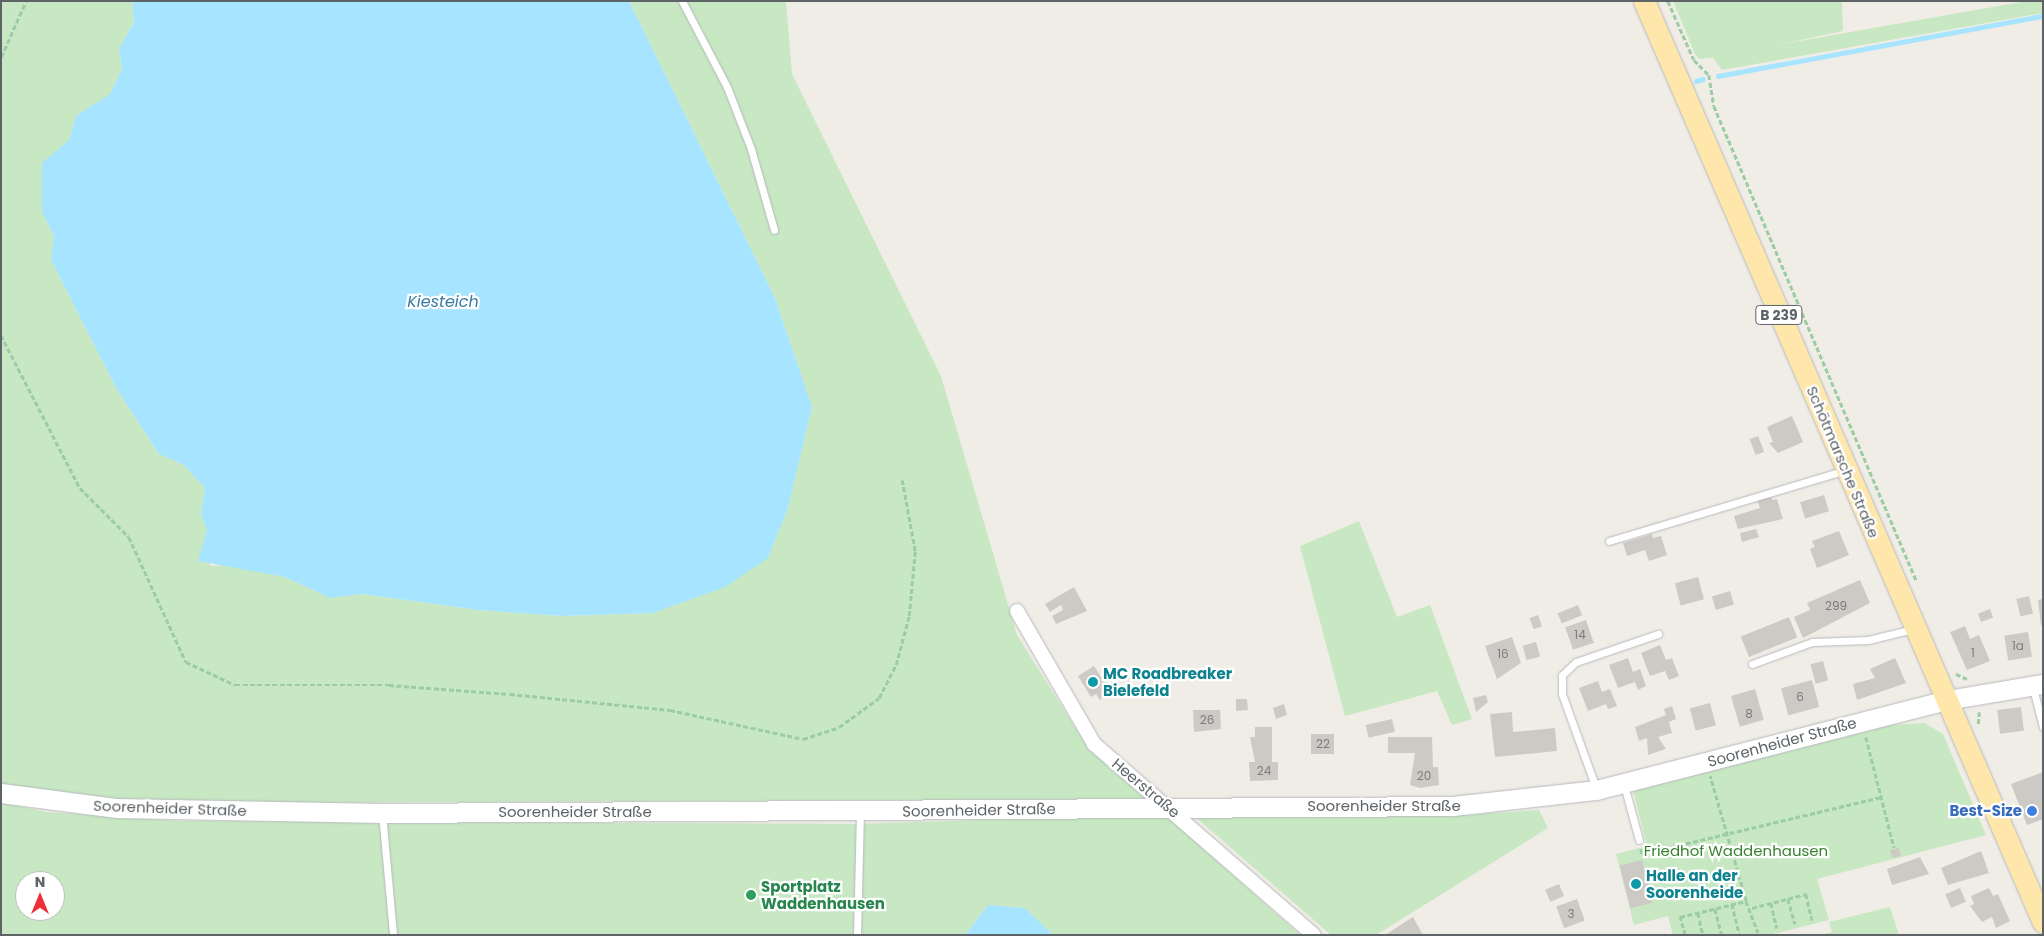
<!DOCTYPE html>
<html>
<head>
<meta charset="utf-8">
<style>
  body { margin:0 }
  #map { position:relative; width:2044px; height:936px; overflow:hidden; background:#f0ede6; font-family:Poppins,sans-serif }
  div>[style] { position:absolute }
  [style*='--x'] { left:calc(var(--x)*1px); top:calc(var(--y)*1px); width:calc(var(--w)*1px); rotate:calc(var(--a)*1deg) }
  .green>* { inset:0; background:#c7e8c2 }
  .water>* { inset:0; background:#a7e4ff }
  .stream>* { height:4.5px; margin:-2.25px; padding:0 2.25px; transform-origin:2.25px; border-radius:2.25px; background:#a7e4ff }
  .building>* { inset:0; background:#cdcac5; transform-origin:0 0 }
  .path>* { height:2.5px; margin-top:-1.25px; transform-origin:0; background:repeating-linear-gradient(90deg,#9ccca4 0 5px,transparent 0 7.5px) }
  .roads { filter:drop-shadow(0 0 1px #b6b9bd) drop-shadow(0 0 1px #b6b9bd) }
  .service>* { height:7px; margin:-3.5px; padding:0 3.5px; transform-origin:3.5px; border-radius:3.5px; background:#fff }
  .minor>* { height:14px; margin:-7px; padding:0 7px; transform-origin:7px; border-radius:7px; background:#fff }
  .secondary>* { height:19px; margin:-9.5px; padding:0 9.5px; transform-origin:9.5px; border-radius:9.5px; background:#fff }
  .primary>* { height:21px; margin:-10.5px; padding:0 10.5px; transform-origin:10.5px; border-radius:10.5px; background:#ffe7ac }
  .dots>* { width:14px; height:14px; translate:-50% -50%; box-sizing:border-box; border:2px solid #fff; border-radius:50% }
  span { translate:-50% -50%; white-space:nowrap; text-align:center; line-height:1.15; -webkit-text-stroke:4.5px #fff; paint-order:stroke }
  .number-label { font-size:12px; color:#797d7e }
  .number-label span { -webkit-text-stroke-width:0 }
  .shield-label span { padding:1px 4px; background:#fff; border:1px solid; border-radius:4px; -webkit-text-stroke-width:0 }
  .shield-label { font-size:14px; color:#5d6367; font-weight:700 }
  .street-label { font-size:15px; color:#5d6367 }
  .culture-label { font-size:15px; color:#0d838f; font-weight:700 }
  .left { translate:0 -50%; text-align:left }
  .shop-label { font-size:15px; color:#366cbe; font-weight:700 }
  .right { translate:-100% -50%; text-align:right }
  .park-label { font-size:15px; color:#398231 }
  .leisure-label { font-size:15px; color:#27864d; font-weight:700 }
  .water-label { font-size:16px; color:#3b7ba3; font-style:italic }
  .frame { position:absolute; inset:0; border:2px solid #5d6367; pointer-events:none }
  .north { position:absolute; left:15px; top:871px; width:50px; height:50px; box-sizing:border-box; background:#fff; border:1px solid #bec1c2; border-radius:50%; rotate:0deg; font-size:14px; font-weight:700; line-height:20px; text-align:center; color:#5d6367 }
  .north::after { content:''; display:block; margin:auto; width:18px; height:22px; background:#ee2e38; clip-path:polygon(50% 0,100% 100%,50% 72%,0 100%) }
</style>
</head>
<body>
<div id="map">
  <div class="green">
    <div style="clip-path:polygon(1px 1px,132px 1px,134px 22px,119px 49px,122px 69px,110px 94px,76px 116px,69px 140px,43px 163px,42px 212px,54px 236px,51px 260px,115px 386px,159px 454px,184px 465px,205px 488px,201px 514px,207px 530px,210px 566px,234px 565px,285px 577px,330px 598px,362px 594px,478px 610px,562px 616px,653px 613px,768px 558px,788px 508px,812px 407px,775px 298px,629px 1px,786px 1px,792px 74px,941px 376px,1017px 635px,1084px 742px,1150px 799px,235px 803px,66px 798px,1px 785px)"></div>
    <div style="clip-path:polygon(1673px 1px,1842px 1px,1843px 31px,1777px 45px,2027px 1px,2043px 1px,2043px 13px,1722px 70px,1713px 58px,1699px 59px,1695px 54px)"></div>
    <div style="clip-path:polygon(1359px 521px,1397px 617px,1430px 605px,1472px 719px,1452px 725px,1437px 691px,1345px 716px,1300px 546px)"></div>
    <div style="clip-path:polygon(1925px 723px,1943px 734px,1986px 835px,1817px 879px,1829px 920px,1770px 935px,1673px 935px,1668px 916px,1634px 925px,1616px 854px,1647px 846px,1633px 790px,1888px 725px)"></div>
    <div style="clip-path:polygon(evenodd,1px 802px,46px 812px,178px 821px,856px 824px,1164px 814px,1300px 935px,1053px 935px,1025px 908px,988px 905px,965px 935px,1px 935px,1px 802px,25px 881px,55px 881px,55px 911px,25px 911px,25px 881px)"></div>
    <div style="clip-path:polygon(1539px 810px,1548px 828px,1376px 935px,1331px 935px,1193px 815px,1450px 816px)"></div>
    <div style="clip-path:polygon(1890px 907px,1899px 935px,1820px 935px,1832px 932px,1829px 922px)"></div>
  </div>
  <div class="water">
    <div style="clip-path:polygon(132px 1px,629px 1px,775px 298px,812px 407px,788px 508px,768px 558px,725px 587px,653px 613px,562px 616px,478px 610px,363px 594px,330px 598px,285px 577px,198px 561px,207px 530px,201px 514px,205px 488px,184px 465px,159px 454px,115px 386px,51px 260px,54px 236px,42px 212px,42px 163px,69px 140px,76px 116px,110px 94px,122px 69px,119px 49px,134px 22px)"></div>
    <div style="clip-path:polygon(988px 905px,1025px 908px,1053px 935px,965px 935px)"></div>
  </div>
  <div class="stream">
    <div style="--x:1718;--y:76;--w:330;--a:-10.5"></div>
    <div style="--x:1696;--y:81;--w:7;--a:-16"></div>
  </div>
  <div class="building">
    <div style="clip-path:polygon(1792px 416px,1803px 442px,1778px 453px,1769px 443px,1773px 442px,1767px 427px)"></div>
    <div style="left:1758px;top:436px;width:17px;height:9px;rotate:69deg"></div>
    <div style="clip-path:polygon(1771px 495px,1772px 500px,1777px 499px,1783px 519px,1738px 529px,1734px 516px,1760px 508px,1757px 499px)"></div>
    <div style="left:1824px;top:495px;width:17px;height:25px;rotate:73deg"></div>
    <div style="clip-path:polygon(1756px 529px,1759px 537px,1742px 542px,1740px 533px)"></div>
    <div style="clip-path:polygon(1839px 531px,1849px 555px,1817px 568px,1810px 549px,1815px 547px,1812px 541px)"></div>
    <div style="clip-path:polygon(1652px 534px,1653px 538px,1661px 536px,1667px 555px,1649px 561px,1645px 550px,1627px 556px,1623px 543px)"></div>
    <div style="left:1698px;top:577px;width:23px;height:24px;rotate:75deg"></div>
    <div style="clip-path:polygon(1860px 580px,1870px 603px,1803px 638px,1794px 617px,1810px 610px,1807px 603px)"></div>
    <div style="clip-path:polygon(1074px 587px,1087px 611px,1056px 624px,1052px 616px,1063px 610px,1061px 605px,1050px 612px,1045px 604px)"></div>
    <div style="left:1730px;top:591px;width:14px;height:19px;rotate:73deg"></div>
    <div style="left:2029px;top:596px;width:18px;height:13px;rotate:77deg"></div>
    <div style="clip-path:polygon(2043px 599px,2043px 625px,2041px 625px,2038px 600px)"></div>
    <div style="left:1578px;top:605px;width:11px;height:22px;rotate:68deg"></div>
    <div style="left:1990px;top:609px;width:9px;height:13px;rotate:69deg"></div>
    <div style="left:1538px;top:615px;width:12px;height:9px;rotate:70deg"></div>
    <div style="left:1789px;top:617px;width:22px;height:52px;rotate:68deg"></div>
    <div style="left:1586px;top:620px;width:24px;height:22px;rotate:71deg"></div>
    <div style="clip-path:polygon(1965px 626px,1970px 639px,1979px 635px,1990px 661px,1967px 670px,1950px 632px)"></div>
    <div style="left:2028px;top:632px;width:25px;height:24px;rotate:81deg"></div>
    <div style="clip-path:polygon(1512px 637px,1521px 663px,1497px 679px,1485px 646px)"></div>
    <div style="left:1536px;top:642px;width:15px;height:14px;rotate:74deg"></div>
    <div style="clip-path:polygon(1660px 645px,1666px 660px,1672px 658px,1679px 676px,1669px 680px,1665px 671px,1650px 676px,1641px 653px)"></div>
    <div style="clip-path:polygon(1628px 658px,1633px 672px,1640px 669px,1646px 686px,1638px 690px,1635px 682px,1618px 688px,1609px 665px)"></div>
    <div style="clip-path:polygon(1895px 658px,1906px 683px,1857px 700px,1853px 684px,1875px 678px,1870px 669px)"></div>
    <div style="left:1823px;top:661px;width:20px;height:13px;rotate:75deg"></div>
    <div style="clip-path:polygon(1094px 666px,1111px 693px,1100px 700px,1096px 694px,1091px 697px,1078px 676px)"></div>
    <div style="left:1812px;top:680px;width:28px;height:32px;rotate:75deg"></div>
    <div style="clip-path:polygon(1598px 681px,1602px 692px,1610px 689px,1617px 706px,1608px 709px,1606px 704px,1588px 711px,1579px 688px)"></div>
    <div style="left:1755px;top:689px;width:32px;height:25px;rotate:74deg"></div>
    <div style="clip-path:polygon(1486px 695px,1488px 702px,1476px 712px,1473px 698px)"></div>
    <div style="clip-path:polygon(1236px 699px,1247px 699px,1248px 710px,1236px 711px)"></div>
    <div style="left:1710px;top:703px;width:23px;height:21px;rotate:75deg"></div>
    <div style="clip-path:polygon(1284px 704px,1287px 715px,1276px 719px,1273px 708px)"></div>
    <div style="clip-path:polygon(1672px 706px,1676px 719px,1669px 722px,1672px 733px,1658px 737px,1666px 749px,1648px 755px,1647px 738px,1639px 741px,1635px 727px,1666px 715px,1664px 709px)"></div>
    <div style="left:2021px;top:707px;width:24px;height:24px;rotate:83deg"></div>
    <div style="clip-path:polygon(1193px 710px,1220px 710px,1221px 729px,1194px 732px)"></div>
    <div style="clip-path:polygon(1512px 712px,1513px 732px,1555px 728px,1557px 751px,1495px 757px,1490px 714px)"></div>
    <div style="left:1392px;top:719px;width:13px;height:27px;rotate:77deg"></div>
    <div style="clip-path:polygon(1255px 727px,1272px 727px,1272px 762px,1278px 762px,1278px 780px,1250px 781px,1249px 762px,1255px 762px,1250px 737px,1255px 737px)"></div>
    <div style="left:1311px;top:734px;width:23px;height:20px"></div>
    <div style="clip-path:polygon(1388px 737px,1432px 737px,1433px 767px,1438px 767px,1439px 785px,1420px 788px,1410px 785px,1415px 753px,1388px 753px)"></div>
    <div style="clip-path:polygon(2043px 772px,2043px 819px,2027px 825px,2011px 784px)"></div>
    <div style="left:1899px;top:848px;width:8px;height:9px;rotate:76deg"></div>
    <div style="clip-path:polygon(1981px 851px,1989px 873px,1948px 885px,1941px 868px)"></div>
    <div style="clip-path:polygon(1920px 857px,1929px 874px,1892px 885px,1887px 869px)"></div>
    <div style="left:1642px;top:860px;width:44px;height:23px;rotate:76deg"></div>
    <div style="left:1559px;top:884px;width:13px;height:15px;rotate:67deg"></div>
    <div style="left:1960px;top:888px;width:15px;height:16px;rotate:67deg"></div>
    <div style="clip-path:polygon(1989px 888px,1993px 896px,1998px 894px,2010px 921px,1996px 928px,1992px 917px,1982px 922px,1970px 906px,1974px 904px,1971px 896px)"></div>
    <div style="left:1577px;top:899px;width:23px;height:22px;rotate:70deg"></div>
    <div style="clip-path:polygon(1413px 917px,1423px 935px,1385px 935px)"></div>
  </div>
  <div class="path">
    <div style="--x:1668;--y:1;--w:64;--a:66.2"></div>
    <div style="--x:1694;--y:60;--w:21;--a:45"></div>
    <div style="--x:1709;--y:75;--w:31;--a:81"></div>
    <div style="--x:1714;--y:106;--w:517;--a:66.9"></div>
    <div style="--x:1;--y:57;--w:61;--a:-65.9"></div>
    <div style="--x:1;--y:335;--w:172;--a:62.7"></div>
    <div style="--x:80;--y:488;--w:69;--a:45"></div>
    <div style="--x:129;--y:537;--w:137;--a:65.5"></div>
    <div style="--x:186;--y:662;--w:54;--a:25.1"></div>
    <div style="--x:235;--y:685;--w:154;--a:0"></div>
    <div style="--x:389;--y:685;--w:121;--a:4.3"></div>
    <div style="--x:510;--y:694;--w:161;--a:5.7"></div>
    <div style="--x:670;--y:710;--w:136;--a:12.3"></div>
    <div style="--x:803;--y:739;--w:38;--a:-18"></div>
    <div style="--x:839;--y:727;--w:49;--a:-35.9"></div>
    <div style="--x:879;--y:698;--w:37;--a:-63"></div>
    <div style="--x:896;--y:665;--w:51;--a:-75.1"></div>
    <div style="--x:909;--y:616;--w:65;--a:-84.7"></div>
    <div style="--x:915;--y:551;--w:72;--a:-100.4"></div>
    <div style="--x:1956;--y:674;--w:12;--a:24"></div>
    <div style="--x:1978;--y:724;--w:12;--a:-85"></div>
    <div style="--x:1866;--y:737;--w:114;--a:75.7"></div>
    <div style="--x:1641;--y:849;--w:5;--a:79"></div>
    <div style="--x:1642;--y:854;--w:246;--a:-13.4"></div>
    <div style="--x:1788;--y:899;--w:26;--a:74"></div>
    <div style="--x:1746;--y:901;--w:34;--a:69"></div>
    <div style="--x:1771;--y:903;--w:26;--a:77"></div>
    <div style="--x:1732;--y:904;--w:32;--a:76"></div>
    <div style="--x:1752;--y:908;--w:56;--a:-14.5"></div>
    <div style="--x:1806;--y:894;--w:27;--a:77"></div>
    <div style="--x:1715;--y:909;--w:27;--a:75"></div>
    <div style="--x:1698;--y:913;--w:23;--a:77"></div>
    <div style="--x:1685;--y:935;--w:19;--a:-106"></div>
    <div style="--x:1680;--y:917;--w:68;--a:-13.6"></div>
    <div style="--x:1746;--y:901;--w:130;--a:-106.1"></div>
  </div>
  <div class="roads">
    <div class="service">
      <div style="--x:682;--y:1;--w:97;--a:62.4"></div>
      <div style="--x:727;--y:87;--w:66;--a:68.8"></div>
      <div style="--x:751;--y:149;--w:84;--a:74.1"></div>
      <div style="--x:1609;--y:541;--w:246;--a:-16.7"></div>
      <div style="--x:1752;--y:664;--w:64;--a:-20.1"></div>
      <div style="--x:1812;--y:642;--w:56;--a:-2"></div>
      <div style="--x:1868;--y:640;--w:46;--a:-13.7"></div>
      <div style="--x:2033;--y:688;--w:40;--a:75.6"></div>
      <div style="--x:1624;--y:785;--w:57;--a:74.7"></div>
      <div style="--x:1596;--y:788;--w:100;--a:-109.9"></div>
      <div style="--x:1562;--y:694;--w:19;--a:-90"></div>
      <div style="--x:1562;--y:675;--w:19;--a:-43"></div>
      <div style="--x:1576;--y:662;--w:87;--a:-18.9"></div>
      <div style="--x:382;--y:813;--w:122;--a:84.8"></div>
      <div style="--x:857;--y:935;--w:124;--a:-88.6"></div>
    </div>
    <div class="minor">
      <div style="--x:1017;--y:611;--w:154;--a:59.9"></div>
      <div style="--x:1094;--y:744;--w:291;--a:41"></div>
    </div>
    <div class="secondary">
      <div style="--x:1;--y:793;--w:117;--a:7.4"></div>
      <div style="--x:117;--y:808;--w:265;--a:1.1"></div>
      <div style="--x:382;--y:813;--w:1071;--a:-0.37"></div>
      <div style="--x:1453;--y:806;--w:144;--a:-6.4"></div>
      <div style="--x:1596;--y:790;--w:362;--a:-14.4"></div>
      <div style="--x:1947;--y:700;--w:97;--a:-9.5"></div>
    </div>
    <div class="primary">
      <div style="--x:1644;--y:1;--w:1004;--a:66.58"></div>
    </div>
  </div>
  <div class="dots">
    <div style="left:1093px;top:682px;background:#0f9aa8"></div>
    <div style="left:2032px;top:811px;background:#3f7fe0"></div>
    <div style="left:1636px;top:884px;background:#0f9aa8"></div>
    <div style="left:751px;top:895px;background:#2e9e5b"></div>
  </div>
  <div class="number-label">
    <span style="left:1836px;top:606px">299</span>
    <span style="left:1580px;top:635px">14</span>
    <span style="left:2018px;top:646px">1a</span>
    <span style="left:1973px;top:653px">1</span>
    <span style="left:1503px;top:654px">16</span>
    <span style="left:1800px;top:697px">6</span>
    <span style="left:1749px;top:714px">8</span>
    <span style="left:1207px;top:720px">26</span>
    <span style="left:1323px;top:744px">22</span>
    <span style="left:1264px;top:771px">24</span>
    <span style="left:1424px;top:776px">20</span>
    <span style="left:1571px;top:914px">3</span>
  </div>
  <div class="shield-label">
    <span style="left:1779px;top:315px">B 239</span>
  </div>
  <div class="street-label">
    <span style="left:1843px;top:462px;rotate:67deg">Schötmarsche Straße</span>
    <span style="left:1782px;top:742px;rotate:-15deg">Soorenheider Straße</span>
    <span style="left:1146px;top:788px;rotate:40deg">Heerstraße</span>
    <span style="left:1384px;top:806px">Soorenheider Straße</span>
    <span style="left:170px;top:808px;rotate:2deg">Soorenheider Straße</span>
    <span style="left:979px;top:810px;rotate:-1deg">Soorenheider Straße</span>
    <span style="left:575px;top:812px">Soorenheider Straße</span>
  </div>
  <div class="culture-label">
    <span class="left" style="left:1103px;top:682px">MC Roadbreaker<br>Bielefeld</span>
    <span class="left" style="left:1646px;top:884px">Halle an der<br>Soorenheide</span>
  </div>
  <div class="shop-label">
    <span class="right" style="left:2022px;top:811px">Best-Size</span>
  </div>
  <div class="park-label">
    <span style="left:1736px;top:851px">Friedhof Waddenhausen</span>
  </div>
  <div class="leisure-label">
    <span class="left" style="left:761px;top:895px">Sportplatz<br>Waddenhausen</span>
  </div>
  <div class="water-label">
    <span style="left:443px;top:302px">Kiesteich</span>
  </div>
  <div class="frame"></div>
  <div class="north">N</div>
</div>
</body>
</html>
